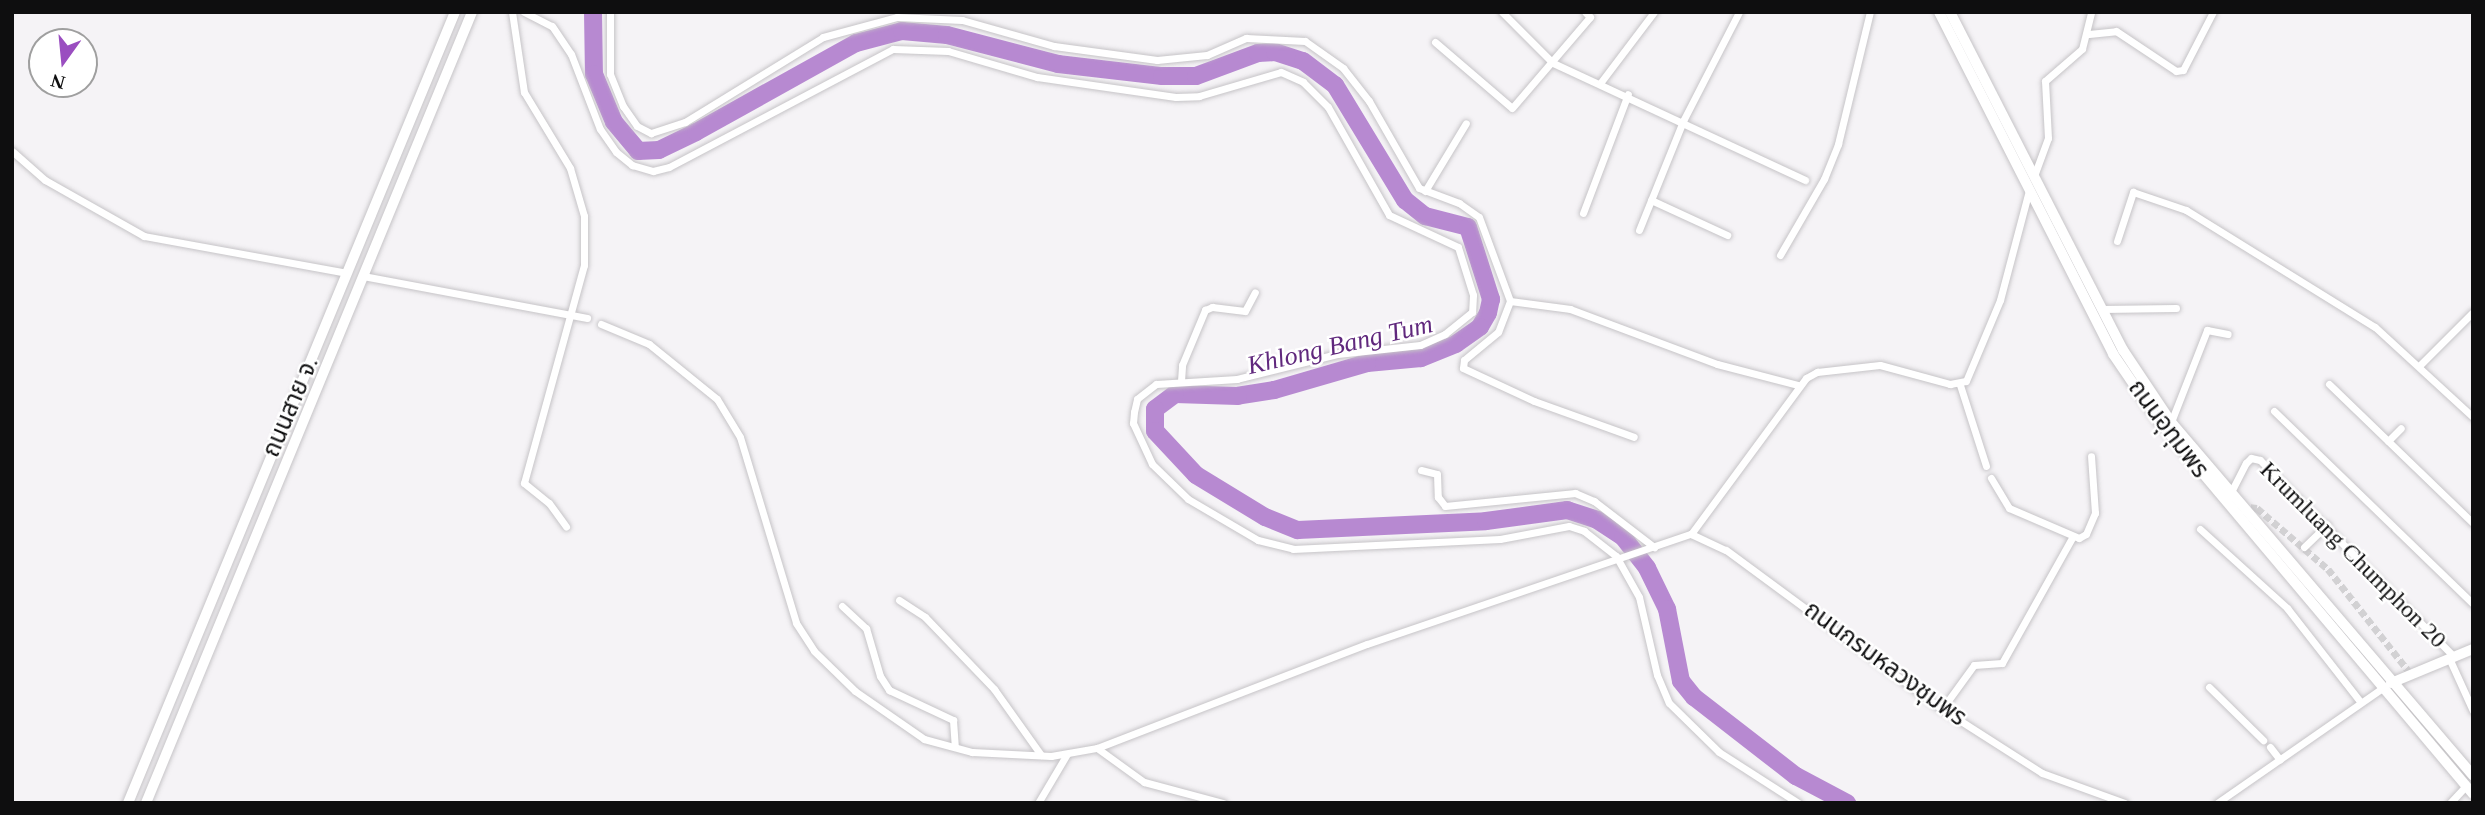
<!DOCTYPE html>
<html>
<head>
<meta charset="utf-8">
<style>
  body { margin:0 }
  #map { position:relative; width:2485px; height:815px; overflow:hidden; background:#f5f3f6; font-family:"Times New Roman","Noto Sans Thai",serif }
  div>[style] { position:absolute }
  [style*='--x'] { left:calc(var(--x)*1px); top:calc(var(--y)*1px); width:calc(var(--w)*1px); rotate:calc(var(--a)*1deg) }
  .river>* { height:18px; margin:-9px; padding:0 9px; transform-origin:9px; border-radius:9px; background:#b789d1 }
  .minor-tunnel>* { height:7px; margin-top:-3.5px; transform-origin:0; background:repeating-linear-gradient(90deg,#d2d1d3 0 7px,transparent 0 10.5px) }
  .roads { filter:drop-shadow(0 0 2px #c6c4c7) drop-shadow(0 0 2px #c6c4c7) }
  .minor>* { height:7px; margin:-3.5px; padding:0 3.5px; transform-origin:3.5px; border-radius:3.5px; background:#fff }
  .tertiary>* { height:10px; margin:-5px; padding:0 5px; transform-origin:5px; border-radius:5px; background:#fff }
  .secondary>* { height:10px; margin:-5px; padding:0 5px; transform-origin:5px; border-radius:5px; background:#fff }
  span { translate:-50% -50%; white-space:nowrap; text-align:center; line-height:1.15; -webkit-text-stroke:5px #fff; paint-order:stroke }
  .street-label { font-size:24px; color:#0e0e0f }
  .water-label { font-size:26px; color:#60287d; font-style:italic }
  .frame { position:absolute; inset:0; border:14px solid #0e0e0f; pointer-events:none }
  .north { position:absolute; left:28px; top:28px; width:70px; height:70px; box-sizing:border-box; background:#fff; border:2px solid #9f9f9f; border-radius:50%; rotate:195deg; font-size:19px; font-weight:700; line-height:28px; text-align:center; color:#0e0e0f }
  .north::after { content:''; display:block; margin:auto; width:24px; height:32px; background:#9a4ec0; clip-path:polygon(50% 0,100% 100%,50% 72%,0 100%) }
</style>
</head>
<body>
<div id="map">
  <div class="river">
    <div style="--x:593;--y:12;--w:62;--a:89.1"></div>
    <div style="--x:594;--y:74;--w:52;--a:67.4"></div>
    <div style="--x:614;--y:122;--w:38;--a:50"></div>
    <div style="--x:638;--y:151;--w:21;--a:-3"></div>
    <div style="--x:659;--y:150;--w:41;--a:-25.9"></div>
    <div style="--x:696;--y:132;--w:183;--a:-29.1"></div>
    <div style="--x:856;--y:43;--w:48;--a:-14.6"></div>
    <div style="--x:902;--y:31;--w:45;--a:5.1"></div>
    <div style="--x:947;--y:35;--w:115;--a:14.6"></div>
    <div style="--x:1058;--y:64;--w:105;--a:6.6"></div>
    <div style="--x:1162;--y:76;--w:34;--a:0"></div>
    <div style="--x:1196;--y:76;--w:66;--a:-20.4"></div>
    <div style="--x:1258;--y:53;--w:17;--a:-3"></div>
    <div style="--x:1275;--y:52;--w:29;--a:18"></div>
    <div style="--x:1303;--y:61;--w:40;--a:37"></div>
    <div style="--x:1335;--y:85;--w:135;--a:58.7"></div>
    <div style="--x:1405;--y:200;--w:26;--a:39"></div>
    <div style="--x:1425;--y:216;--w:44;--a:14.3"></div>
    <div style="--x:1468;--y:227;--w:76;--a:72.3"></div>
    <div style="--x:1491;--y:299;--w:14;--a:102"></div>
    <div style="--x:1488;--y:313;--w:16;--a:120"></div>
    <div style="--x:1480;--y:327;--w:29;--a:145"></div>
    <div style="--x:1456;--y:344;--w:38;--a:158"></div>
    <div style="--x:1421;--y:358;--w:54;--a:174.7"></div>
    <div style="--x:1367;--y:363;--w:97;--a:163.8"></div>
    <div style="--x:1274;--y:390;--w:36;--a:171"></div>
    <div style="--x:1238;--y:396;--w:63;--a:-178.2"></div>
    <div style="--x:1175;--y:394;--w:25;--a:143"></div>
    <div style="--x:1155;--y:409;--w:22;--a:90"></div>
    <div style="--x:1155;--y:431;--w:60;--a:47"></div>
    <div style="--x:1196;--y:475;--w:81;--a:31.3"></div>
    <div style="--x:1265;--y:517;--w:35;--a:22"></div>
    <div style="--x:1298;--y:530;--w:188;--a:-2.7"></div>
    <div style="--x:1486;--y:521;--w:82;--a:-7.7"></div>
    <div style="--x:1567;--y:510;--w:32;--a:18"></div>
    <div style="--x:1597;--y:520;--w:31;--a:33"></div>
    <div style="--x:1623;--y:537;--w:39;--a:52"></div>
    <div style="--x:1647;--y:568;--w:46;--a:64"></div>
    <div style="--x:1667;--y:609;--w:73;--a:79"></div>
    <div style="--x:1681;--y:681;--w:21;--a:51"></div>
    <div style="--x:1694;--y:697;--w:129;--a:37.8"></div>
    <div style="--x:1796;--y:776;--w:58;--a:27.9"></div>
  </div>
  <div class="minor-tunnel">
    <div style="--x:2240;--y:506;--w:17;--a:7"></div>
    <div style="--x:2257;--y:508;--w:94;--a:40.7"></div>
    <div style="--x:2328;--y:569;--w:134;--a:51.7"></div>
  </div>
  <div class="roads">
    <div class="minor">
      <div style="--x:512;--y:12;--w:81;--a:81.5"></div>
      <div style="--x:524;--y:92;--w:89;--a:58.8"></div>
      <div style="--x:570;--y:168;--w:50;--a:73.7"></div>
      <div style="--x:584;--y:216;--w:49;--a:90"></div>
      <div style="--x:584;--y:265;--w:226;--a:105.4"></div>
      <div style="--x:524;--y:483;--w:32;--a:39"></div>
      <div style="--x:549;--y:503;--w:29;--a:54"></div>
      <div style="--x:524;--y:12;--w:31;--a:27"></div>
      <div style="--x:552;--y:26;--w:34;--a:56"></div>
      <div style="--x:571;--y:54;--w:80;--a:68.9"></div>
      <div style="--x:600;--y:129;--w:28;--a:55"></div>
      <div style="--x:616;--y:152;--w:21;--a:39"></div>
      <div style="--x:632;--y:165;--w:22;--a:16"></div>
      <div style="--x:653;--y:171;--w:16;--a:-14"></div>
      <div style="--x:669;--y:167;--w:253;--a:-27.8"></div>
      <div style="--x:893;--y:49;--w:55;--a:2.1"></div>
      <div style="--x:948;--y:51;--w:93;--a:16.3"></div>
      <div style="--x:1037;--y:77;--w:140;--a:8.2"></div>
      <div style="--x:1176;--y:97;--w:23;--a:-2"></div>
      <div style="--x:1199;--y:96;--w:85;--a:-16.3"></div>
      <div style="--x:1281;--y:72;--w:24;--a:24"></div>
      <div style="--x:1303;--y:82;--w:35;--a:45"></div>
      <div style="--x:1328;--y:107;--w:124;--a:60.5"></div>
      <div style="--x:1389;--y:215;--w:76;--a:24.9"></div>
      <div style="--x:1458;--y:247;--w:50;--a:72.6"></div>
      <div style="--x:1473;--y:295;--w:17;--a:93"></div>
      <div style="--x:1472;--y:312;--w:35;--a:141"></div>
      <div style="--x:1445;--y:334;--w:27;--a:156"></div>
      <div style="--x:1420;--y:345;--w:83;--a:173.8"></div>
      <div style="--x:1337;--y:354;--w:103;--a:166"></div>
      <div style="--x:1237;--y:379;--w:81;--a:176.5"></div>
      <div style="--x:1156;--y:384;--w:24;--a:142"></div>
      <div style="--x:1137;--y:399;--w:13;--a:103"></div>
      <div style="--x:1134;--y:412;--w:11;--a:95"></div>
      <div style="--x:1133;--y:423;--w:45;--a:65.1"></div>
      <div style="--x:1152;--y:464;--w:50;--a:44.2"></div>
      <div style="--x:1188;--y:499;--w:81;--a:30.4"></div>
      <div style="--x:1258;--y:540;--w:36;--a:14"></div>
      <div style="--x:1293;--y:549;--w:207;--a:-2.8"></div>
      <div style="--x:1500;--y:539;--w:70;--a:-10.7"></div>
      <div style="--x:1569;--y:526;--w:16;--a:18"></div>
      <div style="--x:1584;--y:531;--w:41;--a:38"></div>
      <div style="--x:1616;--y:556;--w:47;--a:60.7"></div>
      <div style="--x:1639;--y:597;--w:80;--a:77"></div>
      <div style="--x:1657;--y:675;--w:30;--a:67"></div>
      <div style="--x:1669;--y:703;--w:70;--a:44.4"></div>
      <div style="--x:1719;--y:752;--w:94;--a:32.8"></div>
      <div style="--x:610;--y:12;--w:62;--a:90"></div>
      <div style="--x:610;--y:74;--w:35;--a:68"></div>
      <div style="--x:623;--y:106;--w:24;--a:55"></div>
      <div style="--x:637;--y:126;--w:16;--a:27"></div>
      <div style="--x:651;--y:133;--w:36;--a:-18"></div>
      <div style="--x:685;--y:122;--w:162;--a:-31.6"></div>
      <div style="--x:823;--y:37;--w:77;--a:-15.1"></div>
      <div style="--x:897;--y:17;--w:65;--a:2.6"></div>
      <div style="--x:962;--y:20;--w:96;--a:15.8"></div>
      <div style="--x:1054;--y:46;--w:104;--a:7.7"></div>
      <div style="--x:1157;--y:60;--w:50;--a:-5.7"></div>
      <div style="--x:1207;--y:55;--w:43;--a:-23.6"></div>
      <div style="--x:1246;--y:38;--w:59;--a:2.9"></div>
      <div style="--x:1305;--y:41;--w:47;--a:35.4"></div>
      <div style="--x:1343;--y:68;--w:42;--a:51.8"></div>
      <div style="--x:1369;--y:101;--w:100;--a:60.1"></div>
      <div style="--x:1419;--y:188;--w:43;--a:20.6"></div>
      <div style="--x:1459;--y:203;--w:24;--a:35"></div>
      <div style="--x:1479;--y:217;--w:90;--a:69.7"></div>
      <div style="--x:1510;--y:301;--w:61;--a:7.6"></div>
      <div style="--x:1570;--y:309;--w:157;--a:20.5"></div>
      <div style="--x:1717;--y:364;--w:84;--a:14.5"></div>
      <div style="--x:1502;--y:12;--w:72;--a:45"></div>
      <div style="--x:1553;--y:63;--w:278;--a:24.9"></div>
      <div style="--x:2089;--y:34;--w:27;--a:-6"></div>
      <div style="--x:2116;--y:31;--w:72;--a:33.7"></div>
      <div style="--x:2176;--y:71;--w:7;--a:-8"></div>
      <div style="--x:2183;--y:70;--w:65;--a:-62.7"></div>
      <div style="--x:1435;--y:42;--w:101;--a:40.6"></div>
      <div style="--x:1512;--y:108;--w:120;--a:-49.4"></div>
      <div style="--x:1590;--y:17;--w:7;--a:-135"></div>
      <div style="--x:1601;--y:82;--w:88;--a:-52.9"></div>
      <div style="--x:12;--y:151;--w:44;--a:41.3"></div>
      <div style="--x:45;--y:180;--w:114;--a:29.5"></div>
      <div style="--x:144;--y:236;--w:206;--a:10.3"></div>
      <div style="--x:2034;--y:176;--w:40;--a:-69.8"></div>
      <div style="--x:2048;--y:138;--w:57;--a:-93"></div>
      <div style="--x:2045;--y:81;--w:49;--a:-40.9"></div>
      <div style="--x:2082;--y:49;--w:38;--a:-76"></div>
      <div style="--x:1425;--y:191;--w:79;--a:-58.9"></div>
      <div style="--x:1651;--y:200;--w:84;--a:24.7"></div>
      <div style="--x:1583;--y:213;--w:127;--a:-69.3"></div>
      <div style="--x:1639;--y:230;--w:118;--a:-68"></div>
      <div style="--x:1683;--y:121;--w:123;--a:-62.8"></div>
      <div style="--x:2117;--y:241;--w:52;--a:-71.9"></div>
      <div style="--x:2133;--y:192;--w:56;--a:18.8"></div>
      <div style="--x:2186;--y:210;--w:222;--a:31.8"></div>
      <div style="--x:2375;--y:327;--w:133;--a:42.6"></div>
      <div style="--x:1780;--y:255;--w:88;--a:-59.9"></div>
      <div style="--x:1824;--y:179;--w:38;--a:-68"></div>
      <div style="--x:1838;--y:144;--w:136;--a:-76.4"></div>
      <div style="--x:363;--y:276;--w:228;--a:10.6"></div>
      <div style="--x:1510;--y:301;--w:33;--a:111"></div>
      <div style="--x:1498;--y:332;--w:44;--a:140.5"></div>
      <div style="--x:1464;--y:360;--w:8;--a:97"></div>
      <div style="--x:1463;--y:368;--w:78;--a:24.9"></div>
      <div style="--x:1534;--y:401;--w:106;--a:19.8"></div>
      <div style="--x:2102;--y:309;--w:74;--a:-0.8"></div>
      <div style="--x:601;--y:324;--w:52;--a:22.6"></div>
      <div style="--x:649;--y:344;--w:87;--a:39"></div>
      <div style="--x:717;--y:399;--w:44;--a:58.8"></div>
      <div style="--x:740;--y:437;--w:194;--a:73.2"></div>
      <div style="--x:796;--y:623;--w:33;--a:57"></div>
      <div style="--x:814;--y:651;--w:57;--a:44.3"></div>
      <div style="--x:855;--y:691;--w:84;--a:34.8"></div>
      <div style="--x:924;--y:739;--w:50;--a:15.2"></div>
      <div style="--x:972;--y:752;--w:79;--a:2.9"></div>
      <div style="--x:1051;--y:756;--w:47;--a:-9.9"></div>
      <div style="--x:1097;--y:748;--w:289;--a:-21.1"></div>
      <div style="--x:1367;--y:644;--w:342;--a:-18.8"></div>
      <div style="--x:1691;--y:534;--w:38;--a:25"></div>
      <div style="--x:1726;--y:550;--w:268;--a:36.4"></div>
      <div style="--x:1942;--y:709;--w:119;--a:32.6"></div>
      <div style="--x:2042;--y:773;--w:88;--a:19.9"></div>
      <div style="--x:2419;--y:366;--w:76;--a:-45"></div>
      <div style="--x:1181;--y:381;--w:16;--a:-86"></div>
      <div style="--x:1182;--y:365;--w:60;--a:-67.3"></div>
      <div style="--x:1205;--y:310;--w:8;--a:-23"></div>
      <div style="--x:1212;--y:307;--w:33;--a:7"></div>
      <div style="--x:1245;--y:311;--w:21;--a:-62"></div>
      <div style="--x:2329;--y:384;--w:200;--a:44"></div>
      <div style="--x:1960;--y:385;--w:85;--a:72.2"></div>
      <div style="--x:2274;--y:411;--w:277;--a:44.1"></div>
      <div style="--x:2171;--y:422;--w:99;--a:-68.6"></div>
      <div style="--x:2207;--y:330;--w:21;--a:11"></div>
      <div style="--x:2388;--y:441;--w:18;--a:-45"></div>
      <div style="--x:1421;--y:470;--w:16;--a:14"></div>
      <div style="--x:1437;--y:474;--w:23;--a:88"></div>
      <div style="--x:1438;--y:497;--w:11;--a:52"></div>
      <div style="--x:1445;--y:506;--w:131;--a:-5.7"></div>
      <div style="--x:1575;--y:493;--w:21;--a:23"></div>
      <div style="--x:1594;--y:501;--w:76;--a:37.5"></div>
      <div style="--x:1991;--y:478;--w:35;--a:59"></div>
      <div style="--x:2009;--y:508;--w:76;--a:23.2"></div>
      <div style="--x:2079;--y:538;--w:8;--a:-30"></div>
      <div style="--x:2086;--y:534;--w:23;--a:-67"></div>
      <div style="--x:2095;--y:513;--w:57;--a:-94"></div>
      <div style="--x:2230;--y:494;--w:35;--a:-63"></div>
      <div style="--x:2246;--y:463;--w:7;--a:-45"></div>
      <div style="--x:2251;--y:458;--w:9;--a:13"></div>
      <div style="--x:2260;--y:460;--w:275;--a:45.4"></div>
      <div style="--x:2200;--y:529;--w:118;--a:42.2"></div>
      <div style="--x:2287;--y:608;--w:117;--a:52"></div>
      <div style="--x:1691;--y:534;--w:194;--a:-53.6"></div>
      <div style="--x:1806;--y:378;--w:13;--a:-29"></div>
      <div style="--x:1817;--y:372;--w:63;--a:-6.3"></div>
      <div style="--x:1880;--y:365;--w:73;--a:15.2"></div>
      <div style="--x:1950;--y:384;--w:16;--a:-11"></div>
      <div style="--x:1966;--y:381;--w:88;--a:-67.2"></div>
      <div style="--x:2000;--y:300;--w:114;--a:-75.2"></div>
      <div style="--x:2304;--y:547;--w:32;--a:-44"></div>
      <div style="--x:899;--y:600;--w:31;--a:33"></div>
      <div style="--x:925;--y:617;--w:100;--a:46.2"></div>
      <div style="--x:994;--y:689;--w:81;--a:54.5"></div>
      <div style="--x:842;--y:606;--w:33;--a:43"></div>
      <div style="--x:866;--y:628;--w:50;--a:73.7"></div>
      <div style="--x:880;--y:676;--w:17;--a:57"></div>
      <div style="--x:889;--y:690;--w:71;--a:25.1"></div>
      <div style="--x:953;--y:720;--w:27;--a:86"></div>
      <div style="--x:2449;--y:658;--w:58;--a:65.6"></div>
      <div style="--x:2209;--y:687;--w:76;--a:44.5"></div>
      <div style="--x:1942;--y:709;--w:54;--a:-54"></div>
      <div style="--x:1974;--y:665;--w:28;--a:-4"></div>
      <div style="--x:2002;--y:663;--w:143;--a:-60.8"></div>
      <div style="--x:2270;--y:747;--w:16;--a:52"></div>
      <div style="--x:1097;--y:748;--w:58;--a:35.9"></div>
      <div style="--x:1144;--y:782;--w:82;--a:14.9"></div>
      <div style="--x:1038;--y:803;--w:57;--a:-59.4"></div>
      <div style="--x:2217;--y:803;--w:203;--a:-34.8"></div>
      <div style="--x:2450;--y:803;--w:23;--a:-47"></div>
    </div>
    <div class="tertiary">
      <div style="--x:1939;--y:12;--w:384;--a:63"></div>
      <div style="--x:2113;--y:354;--w:80;--a:55.7"></div>
      <div style="--x:2158;--y:420;--w:489;--a:49.9"></div>
      <div style="--x:1950;--y:12;--w:380;--a:62.9"></div>
      <div style="--x:2123;--y:350;--w:87;--a:56.3"></div>
      <div style="--x:2171;--y:422;--w:465;--a:49.5"></div>
      <div style="--x:2391;--y:683;--w:89;--a:-22.5"></div>
    </div>
    <div class="secondary">
      <div style="--x:128;--y:803;--w:856;--a:-67.54"></div>
      <div style="--x:146;--y:803;--w:856;--a:-67.6"></div>
    </div>
  </div>
  <div class="street-label">
    <span style="left:291px;top:407px;rotate:-67deg">ถนนสาย จ.</span>
    <span style="left:2168px;top:429px;rotate:53deg">ถนนอุทุมพร</span>
    <span style="left:2353px;top:555px;rotate:45deg">Krumluang Chumphon 20</span>
    <span style="left:1885px;top:664px;rotate:36deg">ถนนกรมหลวงชุมพร</span>
  </div>
  <div class="water-label">
    <span style="left:1340px;top:345px;rotate:-13deg">Khlong Bang Tum</span>
  </div>
  <div class="frame"></div>
  <div class="north">N</div>
</div>
</body>
</html>
